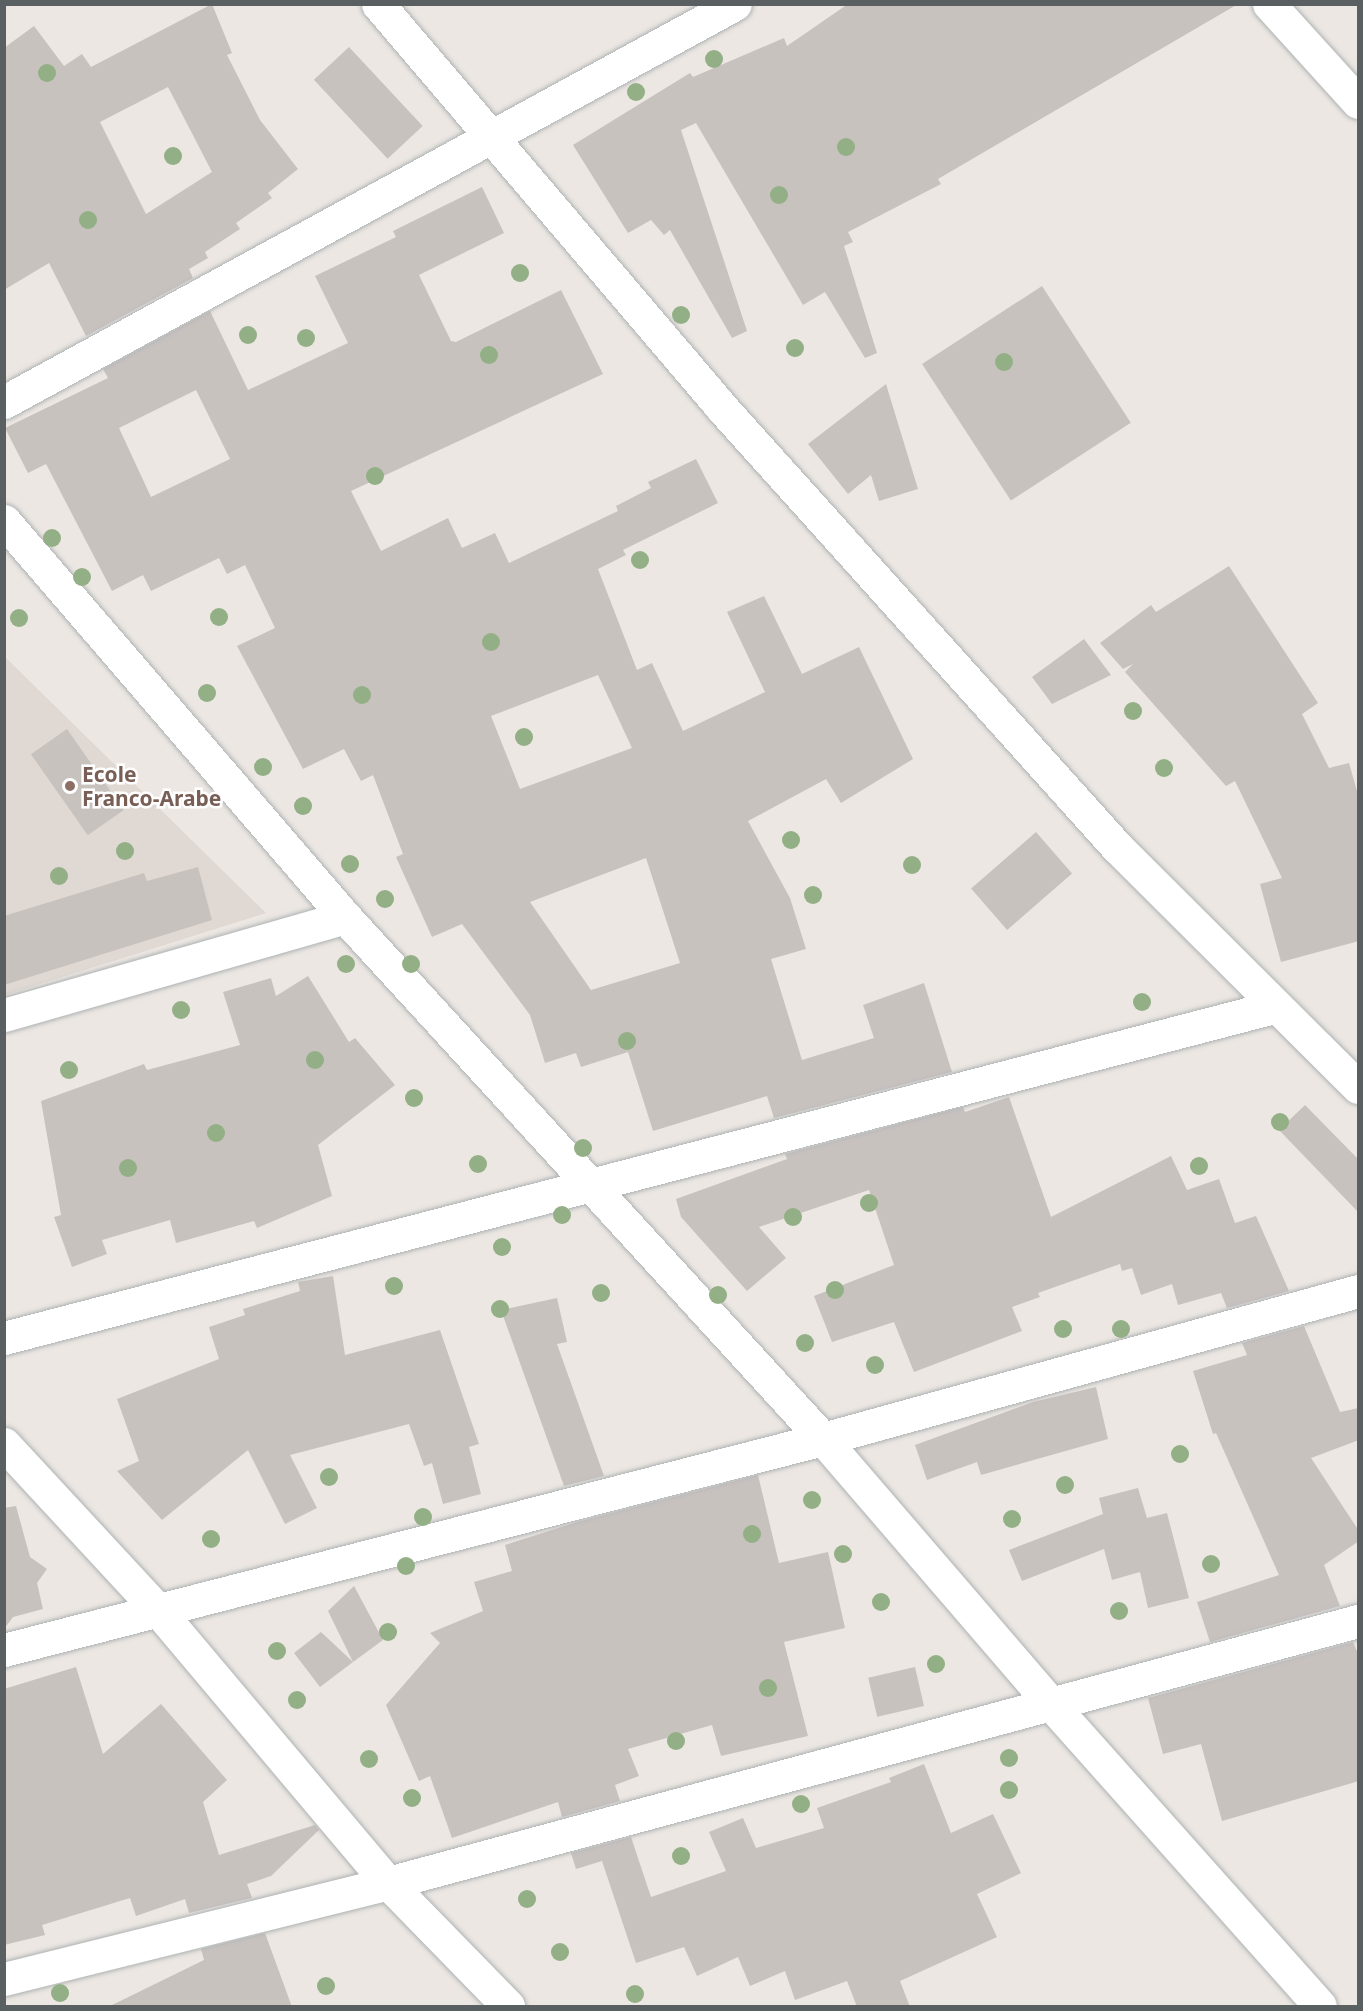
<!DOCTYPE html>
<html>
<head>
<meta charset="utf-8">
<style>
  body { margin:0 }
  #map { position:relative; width:1363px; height:2011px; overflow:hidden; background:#ece7e2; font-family:"Noto Sans",sans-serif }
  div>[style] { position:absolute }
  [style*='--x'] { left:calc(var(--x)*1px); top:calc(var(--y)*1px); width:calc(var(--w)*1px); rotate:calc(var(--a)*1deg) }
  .education>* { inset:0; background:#dfd8d3 }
  .building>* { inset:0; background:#c8c2bf; transform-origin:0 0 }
  .roads { filter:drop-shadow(0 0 2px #adb2b4) drop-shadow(0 0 2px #adb2b4) }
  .street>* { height:33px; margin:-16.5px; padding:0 16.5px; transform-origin:16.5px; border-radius:16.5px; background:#fff }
  .trees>* { width:18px; height:18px; margin:-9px; border-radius:50%; background:#93af85 }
  .dots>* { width:16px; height:16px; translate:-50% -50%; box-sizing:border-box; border:3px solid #fff; border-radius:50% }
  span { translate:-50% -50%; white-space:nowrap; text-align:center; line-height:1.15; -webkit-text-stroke:5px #fff; paint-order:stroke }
  .education-label { font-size:21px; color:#785e54; font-weight:700 }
  .left { translate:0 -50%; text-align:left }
  .frame { position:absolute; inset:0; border:6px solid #5a6062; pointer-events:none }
</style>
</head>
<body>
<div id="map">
  <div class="education">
    <div style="clip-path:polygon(6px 658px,266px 913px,5px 995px)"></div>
  </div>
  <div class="building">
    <div style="clip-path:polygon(evenodd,212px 4px,232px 53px,227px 55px,260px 120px,298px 169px,268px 193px,272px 198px,236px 223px,240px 229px,205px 252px,208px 258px,189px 269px,193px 278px,86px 336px,49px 263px,4px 290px,4px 48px,34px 26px,64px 66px,82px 54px,91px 67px,212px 4px,168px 87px,212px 172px,146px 214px,100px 122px,168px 87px)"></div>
    <div style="clip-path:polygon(848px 4px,1238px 4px,938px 179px,941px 184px,848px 232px,853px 242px,844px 246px,877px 353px,865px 358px,825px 292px,803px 305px,696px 123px,681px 130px,747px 331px,732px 338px,670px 230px,664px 235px,651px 220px,628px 233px,573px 145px,690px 73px,693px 77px,784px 38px,787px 46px)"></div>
    <div style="left:349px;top:47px;width:108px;height:48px;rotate:47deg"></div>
    <div style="clip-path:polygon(evenodd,482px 187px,504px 233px,419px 275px,451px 341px,456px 342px,561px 290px,603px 374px,351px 491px,381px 551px,448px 518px,462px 548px,495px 533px,509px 563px,618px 511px,616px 506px,651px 488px,648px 482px,696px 459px,718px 503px,623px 550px,626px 555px,598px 569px,637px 670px,652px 663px,683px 731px,765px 692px,727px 612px,764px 596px,802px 674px,859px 647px,913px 759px,841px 803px,826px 779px,748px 821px,790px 898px,806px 949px,771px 959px,802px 1060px,874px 1038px,863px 1005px,924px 983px,952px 1072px,774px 1118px,767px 1096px,653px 1131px,628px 1052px,581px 1067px,576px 1053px,545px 1063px,530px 1015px,462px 924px,432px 937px,396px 857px,403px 854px,373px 775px,361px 781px,344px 749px,303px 769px,237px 646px,275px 628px,245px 565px,227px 574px,219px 558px,151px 591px,143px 575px,112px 591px,46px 464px,28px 473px,5px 428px,108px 378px,103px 369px,210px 311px,248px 390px,348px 343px,315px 276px,396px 237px,393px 231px,482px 187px,196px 390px,230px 459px,151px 497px,119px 428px,196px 390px,482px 187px,598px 675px,632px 748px,520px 789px,491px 716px,598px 675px,482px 187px,646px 858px,680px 963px,591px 990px,530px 902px,646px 858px)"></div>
    <div style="left:1042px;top:286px;width:163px;height:143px;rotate:57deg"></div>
    <div style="clip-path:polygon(886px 384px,918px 489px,879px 501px,871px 475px,848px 494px,808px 444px)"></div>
    <div style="clip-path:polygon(1229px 566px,1318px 703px,1302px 714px,1329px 768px,1349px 763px,1359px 798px,1359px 941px,1281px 962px,1260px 884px,1282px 878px,1235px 781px,1226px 786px,1125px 672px,1133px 664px,1123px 669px,1100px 643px,1151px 605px,1156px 612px)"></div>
    <div style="clip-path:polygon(1084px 639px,1111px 675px,1052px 704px,1032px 677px)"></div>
    <div style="left:67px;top:729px;width:99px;height:44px;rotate:55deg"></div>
    <div style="left:1036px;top:832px;width:55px;height:86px;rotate:49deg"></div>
    <div style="clip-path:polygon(198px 867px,212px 920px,4px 985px,4px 916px,144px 873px,147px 881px)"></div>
    <div style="clip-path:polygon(308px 976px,349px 1042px,355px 1038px,395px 1085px,318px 1145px,332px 1196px,257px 1228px,254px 1221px,176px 1243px,170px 1220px,102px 1240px,107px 1254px,72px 1267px,54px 1217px,61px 1215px,41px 1101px,144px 1064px,147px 1070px,240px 1045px,223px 992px,271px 978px,276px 996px)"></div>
    <div style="clip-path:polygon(1009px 1097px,1051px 1217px,1171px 1156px,1187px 1190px,1219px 1179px,1235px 1223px,1256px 1216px,1289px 1291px,1227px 1308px,1221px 1293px,1178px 1305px,1172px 1284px,1141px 1295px,1132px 1268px,1122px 1271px,1120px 1264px,1038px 1293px,1040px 1297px,1012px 1307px,1022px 1331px,914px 1372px,894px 1322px,832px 1342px,814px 1296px,894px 1265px,869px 1190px,759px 1227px,786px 1258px,747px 1291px,681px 1217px,676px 1199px,787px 1159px,785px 1154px,963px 1107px,965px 1112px)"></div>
    <div style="clip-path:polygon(1305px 1105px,1359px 1160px,1359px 1213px,1279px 1130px)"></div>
    <div style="clip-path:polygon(333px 1276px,345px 1355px,440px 1330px,479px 1444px,469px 1447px,481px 1494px,443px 1504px,432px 1463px,424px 1466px,409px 1424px,290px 1455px,317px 1508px,285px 1524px,248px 1450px,162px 1520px,117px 1471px,139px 1461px,117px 1399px,219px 1359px,209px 1327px,245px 1315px,243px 1309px,300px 1291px,298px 1282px)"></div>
    <div style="clip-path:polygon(557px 1298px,567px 1342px,557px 1344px,604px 1476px,564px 1486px,501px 1310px)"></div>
    <div style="clip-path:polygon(1304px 1326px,1340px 1412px,1359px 1408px,1359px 1440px,1311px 1458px,1359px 1531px,1359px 1541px,1324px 1565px,1340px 1606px,1210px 1642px,1197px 1602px,1279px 1575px,1216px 1433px,1213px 1434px,1193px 1371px,1247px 1355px,1242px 1343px)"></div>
    <div style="clip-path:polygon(1096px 1387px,1108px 1439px,981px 1475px,977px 1462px,927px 1480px,915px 1445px,1033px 1402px)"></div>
    <div style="clip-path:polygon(758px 1475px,779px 1563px,828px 1552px,845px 1628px,784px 1642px,808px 1736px,721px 1756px,712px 1725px,628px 1749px,639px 1776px,615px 1785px,620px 1801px,562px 1817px,558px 1802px,452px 1838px,430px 1776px,419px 1781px,386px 1705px,440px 1643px,430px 1633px,483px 1611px,474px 1582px,512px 1571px,505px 1545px,577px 1522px)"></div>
    <div style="clip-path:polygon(1138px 1488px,1147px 1518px,1167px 1513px,1189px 1598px,1148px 1608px,1140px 1572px,1112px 1580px,1104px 1549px,1022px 1581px,1009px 1550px,1103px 1514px,1099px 1498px)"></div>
    <div style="clip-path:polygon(16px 1506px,30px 1557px,47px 1569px,37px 1583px,43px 1609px,13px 1617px,4px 1629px,4px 1508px)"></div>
    <div style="clip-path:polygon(354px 1586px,383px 1640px,353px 1662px,328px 1611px)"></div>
    <div style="clip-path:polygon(321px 1632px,353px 1662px,320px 1687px,294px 1653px)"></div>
    <div style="clip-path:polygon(1353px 1642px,1359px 1656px,1359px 1781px,1222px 1821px,1201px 1744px,1163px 1754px,1148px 1698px)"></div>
    <div style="clip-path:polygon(76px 1667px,103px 1754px,161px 1704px,227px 1780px,203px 1802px,219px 1855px,315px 1825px,319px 1830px,271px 1876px,247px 1884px,252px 1898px,189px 1913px,185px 1899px,136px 1916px,130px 1898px,42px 1925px,45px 1935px,4px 1945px,4px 1689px)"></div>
    <div style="left:915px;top:1667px;width:40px;height:48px;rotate:77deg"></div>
    <div style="clip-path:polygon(924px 1764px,951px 1833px,993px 1814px,1021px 1873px,977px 1894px,997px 1937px,900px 1981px,910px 2007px,857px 2007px,847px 1981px,795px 2000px,785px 1971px,750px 1986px,738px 1957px,697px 1976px,684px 1947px,636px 1963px,602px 1861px,576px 1869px,571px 1853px,631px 1837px,651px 1897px,726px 1871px,709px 1832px,743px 1818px,756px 1848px,824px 1828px,817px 1808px,891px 1782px,889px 1778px)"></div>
    <div style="clip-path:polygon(265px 1933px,292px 2007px,108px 2007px,204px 1960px,201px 1949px)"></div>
  </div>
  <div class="roads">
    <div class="street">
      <div style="--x:378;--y:4;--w:532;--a:49.57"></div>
      <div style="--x:723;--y:409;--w:589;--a:48.03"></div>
      <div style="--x:1117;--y:847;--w:340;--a:44.9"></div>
      <div style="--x:1269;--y:4;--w:132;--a:47.8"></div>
      <div style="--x:4;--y:402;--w:832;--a:-28.57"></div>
      <div style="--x:4;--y:521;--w:523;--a:49.27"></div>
      <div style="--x:345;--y:917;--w:708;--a:47.52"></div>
      <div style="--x:823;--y:1439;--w:350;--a:49.3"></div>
      <div style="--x:1051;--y:1704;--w:404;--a:48.3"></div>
      <div style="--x:4;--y:1015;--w:355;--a:-16"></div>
      <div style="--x:4;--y:1338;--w:1312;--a:-14.61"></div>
      <div style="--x:4;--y:1444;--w:225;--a:47.2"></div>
      <div style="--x:157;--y:1609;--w:358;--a:49.9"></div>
      <div style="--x:388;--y:1883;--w:172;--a:45.7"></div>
      <div style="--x:4;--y:1650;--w:846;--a:-14.45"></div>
      <div style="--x:823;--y:1439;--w:555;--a:-15.46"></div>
      <div style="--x:4;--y:1979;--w:396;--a:-14"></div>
      <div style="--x:388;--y:1883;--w:1005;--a:-15.12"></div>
    </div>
  </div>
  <div class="trees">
    <div style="left:714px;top:59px"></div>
    <div style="left:47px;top:73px"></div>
    <div style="left:636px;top:92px"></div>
    <div style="left:846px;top:147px"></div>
    <div style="left:173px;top:156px"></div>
    <div style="left:779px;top:195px"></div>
    <div style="left:88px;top:220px"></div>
    <div style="left:520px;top:273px"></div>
    <div style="left:681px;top:315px"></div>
    <div style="left:248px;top:335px"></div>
    <div style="left:306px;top:338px"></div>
    <div style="left:795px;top:348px"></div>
    <div style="left:489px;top:355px"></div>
    <div style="left:1004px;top:362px"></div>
    <div style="left:375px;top:476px"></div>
    <div style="left:52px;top:538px"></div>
    <div style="left:640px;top:560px"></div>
    <div style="left:82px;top:577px"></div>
    <div style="left:219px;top:617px"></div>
    <div style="left:19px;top:618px"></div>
    <div style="left:491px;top:642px"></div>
    <div style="left:207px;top:693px"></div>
    <div style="left:362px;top:695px"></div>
    <div style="left:1133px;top:711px"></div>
    <div style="left:524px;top:737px"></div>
    <div style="left:263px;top:767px"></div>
    <div style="left:1164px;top:768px"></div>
    <div style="left:303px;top:806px"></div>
    <div style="left:791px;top:840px"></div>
    <div style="left:125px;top:851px"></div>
    <div style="left:350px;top:864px"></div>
    <div style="left:912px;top:865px"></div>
    <div style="left:59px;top:876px"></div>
    <div style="left:813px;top:895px"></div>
    <div style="left:385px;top:899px"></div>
    <div style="left:346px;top:964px"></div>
    <div style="left:411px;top:964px"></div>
    <div style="left:1142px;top:1002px"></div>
    <div style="left:181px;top:1010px"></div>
    <div style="left:627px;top:1041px"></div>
    <div style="left:315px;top:1060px"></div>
    <div style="left:69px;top:1070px"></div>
    <div style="left:414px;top:1098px"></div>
    <div style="left:1280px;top:1122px"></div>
    <div style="left:216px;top:1133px"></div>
    <div style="left:583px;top:1148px"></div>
    <div style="left:478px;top:1164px"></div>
    <div style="left:1199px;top:1166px"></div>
    <div style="left:128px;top:1168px"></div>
    <div style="left:869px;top:1203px"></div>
    <div style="left:562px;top:1215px"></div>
    <div style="left:793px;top:1217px"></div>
    <div style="left:502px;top:1247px"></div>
    <div style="left:394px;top:1286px"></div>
    <div style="left:835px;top:1290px"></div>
    <div style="left:601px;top:1293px"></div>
    <div style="left:718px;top:1295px"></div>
    <div style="left:500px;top:1309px"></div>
    <div style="left:1063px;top:1329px"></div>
    <div style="left:1121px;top:1329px"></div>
    <div style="left:805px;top:1343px"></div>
    <div style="left:875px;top:1365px"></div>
    <div style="left:1180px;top:1454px"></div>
    <div style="left:329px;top:1477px"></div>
    <div style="left:1065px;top:1485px"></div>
    <div style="left:812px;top:1500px"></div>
    <div style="left:423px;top:1517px"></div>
    <div style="left:1012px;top:1519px"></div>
    <div style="left:752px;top:1534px"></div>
    <div style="left:211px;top:1539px"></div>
    <div style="left:843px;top:1554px"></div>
    <div style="left:1211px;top:1564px"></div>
    <div style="left:406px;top:1566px"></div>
    <div style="left:881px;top:1602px"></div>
    <div style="left:1119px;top:1611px"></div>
    <div style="left:388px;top:1632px"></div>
    <div style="left:277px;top:1651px"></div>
    <div style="left:936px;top:1664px"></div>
    <div style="left:768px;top:1688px"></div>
    <div style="left:297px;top:1700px"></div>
    <div style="left:676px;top:1741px"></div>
    <div style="left:1009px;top:1758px"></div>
    <div style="left:369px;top:1759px"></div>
    <div style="left:1009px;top:1790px"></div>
    <div style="left:412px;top:1798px"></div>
    <div style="left:801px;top:1804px"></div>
    <div style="left:681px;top:1856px"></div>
    <div style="left:527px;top:1899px"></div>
    <div style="left:560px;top:1952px"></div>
    <div style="left:326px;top:1986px"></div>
    <div style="left:60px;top:1993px"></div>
    <div style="left:635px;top:1994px"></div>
  </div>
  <div class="dots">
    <div style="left:70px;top:786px;background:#8d6e63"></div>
  </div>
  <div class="education-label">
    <span class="left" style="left:82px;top:786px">Ecole<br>Franco-Arabe</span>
  </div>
  <div class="frame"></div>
</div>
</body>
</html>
